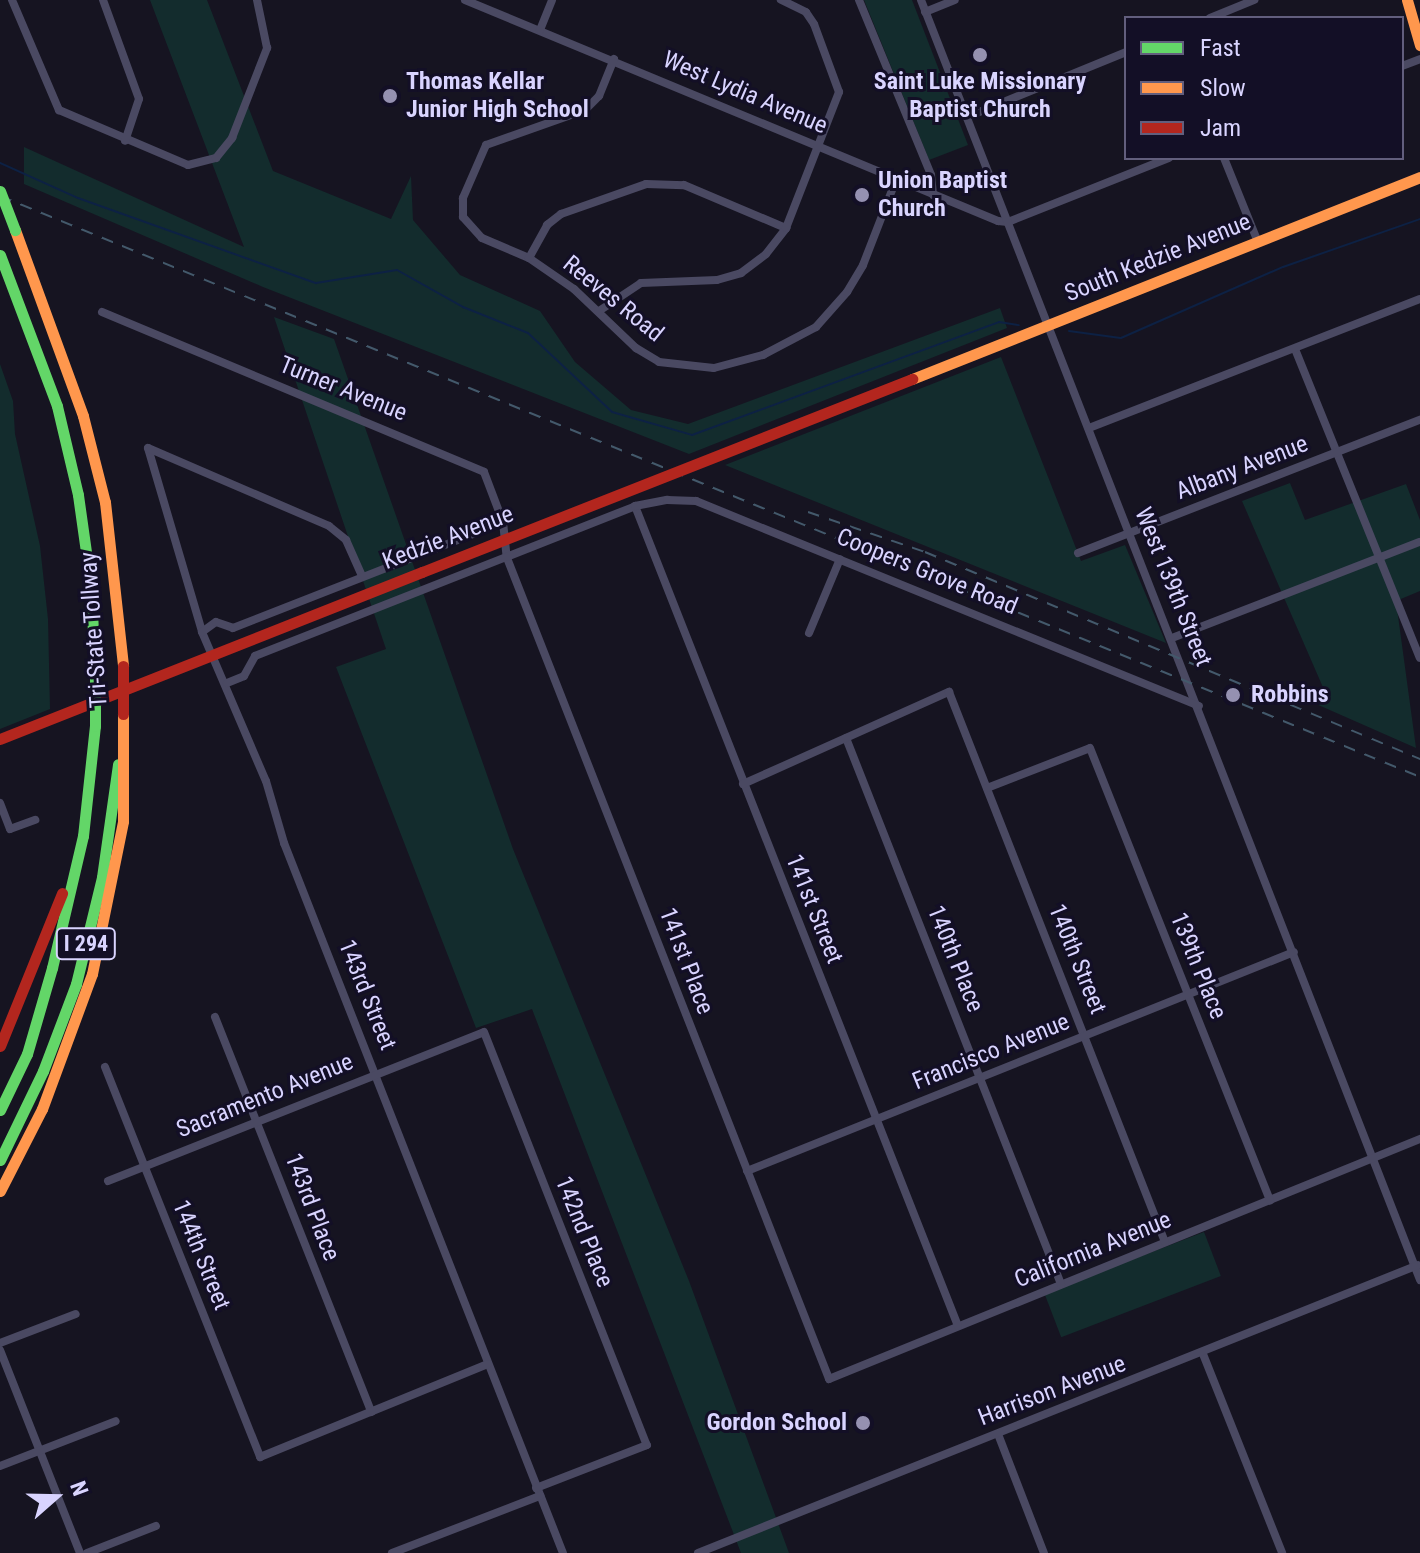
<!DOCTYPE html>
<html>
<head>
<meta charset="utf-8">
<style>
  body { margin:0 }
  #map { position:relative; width:1420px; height:1553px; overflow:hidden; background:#161421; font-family:"Roboto Condensed",sans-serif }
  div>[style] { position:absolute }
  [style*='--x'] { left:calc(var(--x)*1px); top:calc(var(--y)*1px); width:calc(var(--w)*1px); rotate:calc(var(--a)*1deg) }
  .green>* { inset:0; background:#132c2d; transform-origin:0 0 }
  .stream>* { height:2px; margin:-1px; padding:0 1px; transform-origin:1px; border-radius:1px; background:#0d2144 }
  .street>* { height:8px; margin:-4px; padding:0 4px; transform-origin:4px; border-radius:4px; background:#4a4962 }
  .fast>* { height:11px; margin:-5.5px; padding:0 5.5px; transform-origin:5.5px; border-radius:5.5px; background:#63d668 }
  .slow>* { height:11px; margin:-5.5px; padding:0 5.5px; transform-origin:5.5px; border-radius:5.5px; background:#ff974d }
  .jam>* { height:11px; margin:-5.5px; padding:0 5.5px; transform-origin:5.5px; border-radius:5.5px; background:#b3261e }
  .rail>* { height:2px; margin-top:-1px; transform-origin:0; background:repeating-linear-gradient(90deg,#43596b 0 12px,transparent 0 22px) }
  .fast-bridge>* { height:11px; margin:-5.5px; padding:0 5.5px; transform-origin:5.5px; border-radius:5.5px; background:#63d668 }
  .jam-bridge>* { height:11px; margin:-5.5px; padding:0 5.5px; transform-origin:5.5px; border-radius:5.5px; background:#b3261e }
  .dots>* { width:22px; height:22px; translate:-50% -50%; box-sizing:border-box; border:4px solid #130f26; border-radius:50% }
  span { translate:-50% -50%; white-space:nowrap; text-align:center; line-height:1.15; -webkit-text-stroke:6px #130f26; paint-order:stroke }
  .shield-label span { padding:2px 6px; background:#130f26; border:2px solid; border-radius:6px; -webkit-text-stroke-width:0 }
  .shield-label { font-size:22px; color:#d9d4ff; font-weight:700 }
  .poi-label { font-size:24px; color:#d9d4ff; font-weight:700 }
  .left { translate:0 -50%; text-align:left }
  .right { translate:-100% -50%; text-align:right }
  .street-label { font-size:24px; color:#d9d4ff }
  .legend { position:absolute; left:1124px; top:16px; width:280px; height:144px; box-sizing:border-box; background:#130f26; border:2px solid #625e7d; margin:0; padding:10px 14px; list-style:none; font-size:24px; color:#d9d4ff }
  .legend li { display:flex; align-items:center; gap:16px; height:40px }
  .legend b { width:40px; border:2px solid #625e7d }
  .north { position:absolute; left:16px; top:1457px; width:80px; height:80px; -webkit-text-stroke:6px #130f26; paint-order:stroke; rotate:70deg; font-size:22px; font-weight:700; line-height:32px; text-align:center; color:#d9d4ff }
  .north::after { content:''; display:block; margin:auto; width:28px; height:36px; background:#d9d4ff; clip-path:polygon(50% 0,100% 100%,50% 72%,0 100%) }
</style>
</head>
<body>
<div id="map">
  <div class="green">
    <div style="clip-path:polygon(150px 0,207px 0,273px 171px,391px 219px,411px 176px,413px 220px,460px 275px,540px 311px,575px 362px,631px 410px,688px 424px,1000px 308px,1007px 328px,689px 454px,263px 287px,24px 184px,24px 147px,244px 247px)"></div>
    <div style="clip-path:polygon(864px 0,912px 0,968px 145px,929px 160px)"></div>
    <div style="clip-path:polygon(274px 317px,334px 339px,513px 849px,689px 1281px,789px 1553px,741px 1553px,532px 1009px,476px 1028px,336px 667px,386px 649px)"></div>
    <div style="clip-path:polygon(1001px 357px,1081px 561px,1125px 545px,1166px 643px,725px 465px)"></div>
    <div style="clip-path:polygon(0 364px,13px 401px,15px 434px,40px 546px,48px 619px,50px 709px,0 729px)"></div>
    <div style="clip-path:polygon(1290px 483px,1305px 520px,1406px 484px,1420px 520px,1420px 591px,1396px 601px,1416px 748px,1307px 700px,1325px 692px,1242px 501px)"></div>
    <div style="left:1204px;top:1232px;width:47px;height:171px;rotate:69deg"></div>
  </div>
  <div class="stream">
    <div style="--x:0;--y:163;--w:85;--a:24.2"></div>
    <div style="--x:78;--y:198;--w:253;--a:19.7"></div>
    <div style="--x:316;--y:283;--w:82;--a:-9.1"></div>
    <div style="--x:397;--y:270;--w:76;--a:29.3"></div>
    <div style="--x:463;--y:307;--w:70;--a:21.8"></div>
    <div style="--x:528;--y:333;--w:115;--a:43.2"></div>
    <div style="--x:612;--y:412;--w:83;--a:16"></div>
    <div style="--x:692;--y:435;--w:327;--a:-20.2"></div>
    <div style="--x:999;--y:322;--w:20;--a:9"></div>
    <div style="--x:1069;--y:331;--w:52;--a:7.7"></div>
    <div style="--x:1121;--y:338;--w:177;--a:-23.7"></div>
    <div style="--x:1283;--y:267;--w:145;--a:-19.3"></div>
  </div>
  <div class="street">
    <div style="--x:12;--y:0;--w:120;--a:66.9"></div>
    <div style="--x:59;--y:110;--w:140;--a:23.1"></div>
    <div style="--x:188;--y:165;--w:29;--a:-14"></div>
    <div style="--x:216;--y:158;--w:26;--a:-51"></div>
    <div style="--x:232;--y:138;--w:97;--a:-68.7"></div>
    <div style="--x:267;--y:48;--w:49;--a:-101.8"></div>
    <div style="--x:103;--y:0;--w:105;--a:70"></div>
    <div style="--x:139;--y:99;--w:44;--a:108.4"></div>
    <div style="--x:465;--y:0;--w:577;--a:22.52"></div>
    <div style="--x:998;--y:221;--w:10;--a:6"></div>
    <div style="--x:1008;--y:222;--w:173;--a:-21.7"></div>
    <div style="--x:859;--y:0;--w:189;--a:67.6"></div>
    <div style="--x:931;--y:175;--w:20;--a:84"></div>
    <div style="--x:921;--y:0;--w:1374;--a:68.7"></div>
    <div style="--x:925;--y:12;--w:32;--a:-22"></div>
    <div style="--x:1210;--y:18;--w:48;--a:-22.2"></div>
    <div style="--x:540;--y:30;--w:32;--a:-68"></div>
    <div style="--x:614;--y:59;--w:40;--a:112"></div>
    <div style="--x:599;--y:96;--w:20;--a:135"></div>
    <div style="--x:585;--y:110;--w:105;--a:160.5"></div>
    <div style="--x:486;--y:145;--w:58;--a:113.5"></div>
    <div style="--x:463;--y:198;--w:19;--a:90"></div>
    <div style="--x:463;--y:217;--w:28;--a:48"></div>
    <div style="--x:482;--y:238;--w:51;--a:23.1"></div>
    <div style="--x:529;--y:258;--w:55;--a:34.6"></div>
    <div style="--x:574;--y:289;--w:86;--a:43.6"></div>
    <div style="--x:636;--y:348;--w:27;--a:31"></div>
    <div style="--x:659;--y:362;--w:55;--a:6.2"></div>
    <div style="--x:714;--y:368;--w:51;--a:-14.9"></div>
    <div style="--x:763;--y:355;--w:60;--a:-27.8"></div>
    <div style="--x:816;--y:327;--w:47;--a:-48.5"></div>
    <div style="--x:847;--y:292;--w:31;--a:-59"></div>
    <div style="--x:863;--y:265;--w:91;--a:-68.8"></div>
    <div style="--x:1402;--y:66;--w:19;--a:-21"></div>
    <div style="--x:967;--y:117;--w:172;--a:-22.2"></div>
    <div style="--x:1224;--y:158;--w:91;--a:68"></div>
    <div style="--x:529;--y:258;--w:38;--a:-61"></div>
    <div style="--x:547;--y:225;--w:18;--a:-38"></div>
    <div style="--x:561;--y:214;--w:90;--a:-19.4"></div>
    <div style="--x:646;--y:184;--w:38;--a:2"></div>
    <div style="--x:684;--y:185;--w:111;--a:22.9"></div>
    <div style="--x:599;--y:311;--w:50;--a:-33.7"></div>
    <div style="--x:641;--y:283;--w:76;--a:-2.3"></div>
    <div style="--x:717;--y:280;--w:25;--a:-16"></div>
    <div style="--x:741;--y:273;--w:31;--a:-37"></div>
    <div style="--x:766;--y:254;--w:33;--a:-52"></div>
    <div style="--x:786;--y:228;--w:146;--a:-68.7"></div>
    <div style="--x:839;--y:92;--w:72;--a:-110.2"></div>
    <div style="--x:814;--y:24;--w:14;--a:-124"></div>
    <div style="--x:806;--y:12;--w:28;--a:-154"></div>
    <div style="--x:102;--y:312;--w:414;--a:22.7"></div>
    <div style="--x:484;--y:472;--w:53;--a:69.2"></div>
    <div style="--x:503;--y:522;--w:36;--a:84"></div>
    <div style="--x:507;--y:558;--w:882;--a:68.58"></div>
    <div style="--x:829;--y:1379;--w:638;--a:-22.1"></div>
    <div style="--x:1295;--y:349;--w:333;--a:68"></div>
    <div style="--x:1089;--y:428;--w:355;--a:-21.3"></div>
    <div style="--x:148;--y:448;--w:192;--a:73.6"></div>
    <div style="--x:202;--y:632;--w:162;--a:66.8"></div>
    <div style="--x:266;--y:781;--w:65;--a:73.8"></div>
    <div style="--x:284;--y:843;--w:763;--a:68.55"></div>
    <div style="--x:148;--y:448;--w:197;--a:23.3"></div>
    <div style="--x:329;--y:526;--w:22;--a:39"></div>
    <div style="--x:346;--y:540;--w:39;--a:66"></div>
    <div style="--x:635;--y:506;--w:881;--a:68.5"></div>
    <div style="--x:1078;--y:553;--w:367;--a:-21.3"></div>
    <div style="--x:202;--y:632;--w:17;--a:-36"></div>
    <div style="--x:216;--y:622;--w:18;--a:19"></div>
    <div style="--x:233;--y:628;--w:290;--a:-21.4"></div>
    <div style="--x:809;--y:633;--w:80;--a:-67.3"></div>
    <div style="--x:1172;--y:638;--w:266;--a:-21.2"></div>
    <div style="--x:227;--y:683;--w:18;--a:-22"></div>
    <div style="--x:244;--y:676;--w:23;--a:-61"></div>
    <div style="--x:255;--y:656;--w:409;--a:-21.5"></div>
    <div style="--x:635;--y:506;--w:33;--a:-11"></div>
    <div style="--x:667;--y:500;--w:29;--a:2"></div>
    <div style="--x:696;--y:501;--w:543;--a:22.17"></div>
    <div style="--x:846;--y:738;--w:587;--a:68.51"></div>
    <div style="--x:743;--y:784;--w:226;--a:-24.1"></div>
    <div style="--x:949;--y:692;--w:591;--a:68.56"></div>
    <div style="--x:987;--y:788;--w:110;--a:-21.2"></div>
    <div style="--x:1090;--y:748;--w:487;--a:68.3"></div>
    <div style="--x:0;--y:803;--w:28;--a:69"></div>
    <div style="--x:10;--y:829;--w:27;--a:-20"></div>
    <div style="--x:215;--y:1017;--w:425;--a:68.4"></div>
    <div style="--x:105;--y:1067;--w:420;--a:68.3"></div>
    <div style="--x:260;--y:1457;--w:246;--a:-22.2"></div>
    <div style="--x:747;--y:1171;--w:589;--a:-21.82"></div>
    <div style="--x:108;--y:1181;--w:404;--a:-21.6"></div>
    <div style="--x:484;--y:1032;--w:444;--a:68.5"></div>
    <div style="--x:647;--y:1445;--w:119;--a:158.8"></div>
    <div style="--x:0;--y:1343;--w:81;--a:-20.9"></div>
    <div style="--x:0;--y:1350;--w:218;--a:68.5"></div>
    <div style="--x:1203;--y:1354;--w:214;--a:68.3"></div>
    <div style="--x:998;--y:1434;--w:128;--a:68.9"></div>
    <div style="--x:0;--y:1466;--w:124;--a:-21.2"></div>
    <div style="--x:87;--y:1553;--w:74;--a:-21.4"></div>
    <div style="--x:392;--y:1553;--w:159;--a:-21.1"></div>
    <div style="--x:698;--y:1553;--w:775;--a:-21.8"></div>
  </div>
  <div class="fast">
    <div style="--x:0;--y:255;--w:161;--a:69.3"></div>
    <div style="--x:57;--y:406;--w:91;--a:76.7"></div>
    <div style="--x:78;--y:495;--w:93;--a:82"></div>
    <div style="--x:91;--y:587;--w:90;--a:87.5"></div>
    <div style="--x:0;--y:1110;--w:62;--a:-64.3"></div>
    <div style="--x:27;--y:1054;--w:90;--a:-73.8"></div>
    <div style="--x:52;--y:968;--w:136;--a:-76.8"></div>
    <div style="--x:83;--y:836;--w:111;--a:-83.8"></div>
    <div style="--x:0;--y:1160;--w:99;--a:-64.2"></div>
    <div style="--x:43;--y:1071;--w:93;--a:-69.2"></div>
    <div style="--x:76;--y:984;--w:110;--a:-76.3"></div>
    <div style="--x:102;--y:877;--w:114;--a:-81.9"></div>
  </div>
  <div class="slow">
    <div style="--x:1407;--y:0;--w:47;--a:73.9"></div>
    <div style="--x:15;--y:230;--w:198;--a:69.9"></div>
    <div style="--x:83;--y:416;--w:89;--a:75.7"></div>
    <div style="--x:105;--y:502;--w:165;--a:83.7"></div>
    <div style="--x:912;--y:379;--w:547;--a:-21.68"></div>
    <div style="--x:0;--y:1191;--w:92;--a:-62.9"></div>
    <div style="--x:42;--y:1109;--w:144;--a:-69.7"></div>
    <div style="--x:92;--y:974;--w:156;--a:-78.5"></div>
    <div style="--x:123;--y:821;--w:107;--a:-90"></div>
  </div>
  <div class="jam">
    <div style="--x:0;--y:739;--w:454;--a:-21.6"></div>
    <div style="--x:0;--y:1046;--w:165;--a:-67.9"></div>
  </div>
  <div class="rail">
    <div style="--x:0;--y:196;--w:1534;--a:22.25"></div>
    <div style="--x:808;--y:512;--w:124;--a:18.9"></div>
    <div style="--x:925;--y:552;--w:537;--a:22.69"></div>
  </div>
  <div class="fast-bridge">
    <div style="--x:0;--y:191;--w:42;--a:69"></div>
    <div style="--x:95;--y:677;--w:49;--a:90"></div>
  </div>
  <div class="jam-bridge">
    <div style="--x:422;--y:572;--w:527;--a:-21.5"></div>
    <div style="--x:123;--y:666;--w:48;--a:90"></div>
  </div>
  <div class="dots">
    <div style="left:980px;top:55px;background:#9591b1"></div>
    <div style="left:390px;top:96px;background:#9591b1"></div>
    <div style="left:862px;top:195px;background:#9591b1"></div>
    <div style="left:1233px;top:695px;background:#9591b1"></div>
    <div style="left:863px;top:1423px;background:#9591b1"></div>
  </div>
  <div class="shield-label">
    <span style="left:86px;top:944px">I 294</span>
  </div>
  <div class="poi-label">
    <span class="left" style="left:406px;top:96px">Thomas Kellar<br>Junior High School</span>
    <span style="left:980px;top:96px">Saint Luke Missionary<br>Baptist Church</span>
    <span class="left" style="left:878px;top:195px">Union Baptist<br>Church</span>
    <span class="left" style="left:1251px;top:695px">Robbins</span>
    <span class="right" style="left:847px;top:1423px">Gordon School</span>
  </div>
  <div class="street-label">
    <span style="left:745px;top:93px;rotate:23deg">West Lydia Avenue</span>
    <span style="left:1158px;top:258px;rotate:-22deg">South Kedzie Avenue</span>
    <span style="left:613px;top:299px;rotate:39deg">Reeves Road</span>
    <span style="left:343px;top:389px;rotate:22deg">Turner Avenue</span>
    <span style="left:1242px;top:468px;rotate:-21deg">Albany Avenue</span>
    <span style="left:448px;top:538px;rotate:-21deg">Kedzie Avenue</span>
    <span style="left:927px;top:572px;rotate:22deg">Coopers Grove Road</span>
    <span style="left:1173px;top:587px;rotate:68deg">West 139th Street</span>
    <span style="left:94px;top:630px;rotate:-94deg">Tri-State Tollway</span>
    <span style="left:814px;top:909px;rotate:68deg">141st Street</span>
    <span style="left:955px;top:959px;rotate:68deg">140th Place</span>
    <span style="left:1077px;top:959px;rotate:68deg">140th Street</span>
    <span style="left:686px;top:961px;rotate:69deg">141st Place</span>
    <span style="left:1198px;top:966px;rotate:68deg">139th Place</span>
    <span style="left:367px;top:995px;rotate:68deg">143rd Street</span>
    <span style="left:991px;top:1052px;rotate:-22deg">Francisco Avenue</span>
    <span style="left:265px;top:1096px;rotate:-22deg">Sacramento Avenue</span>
    <span style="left:312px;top:1207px;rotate:69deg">143rd Place</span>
    <span style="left:584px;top:1232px;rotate:68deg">142nd Place</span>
    <span style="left:1093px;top:1250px;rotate:-22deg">California Avenue</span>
    <span style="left:201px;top:1255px;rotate:68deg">144th Street</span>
    <span style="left:1052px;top:1391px;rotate:-21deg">Harrison Avenue</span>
  </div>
  <ul class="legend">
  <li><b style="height:10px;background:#63d668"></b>Fast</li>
  <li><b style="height:10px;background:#ff974d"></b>Slow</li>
  <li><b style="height:10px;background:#b3261e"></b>Jam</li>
  </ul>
  <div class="north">N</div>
</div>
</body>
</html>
